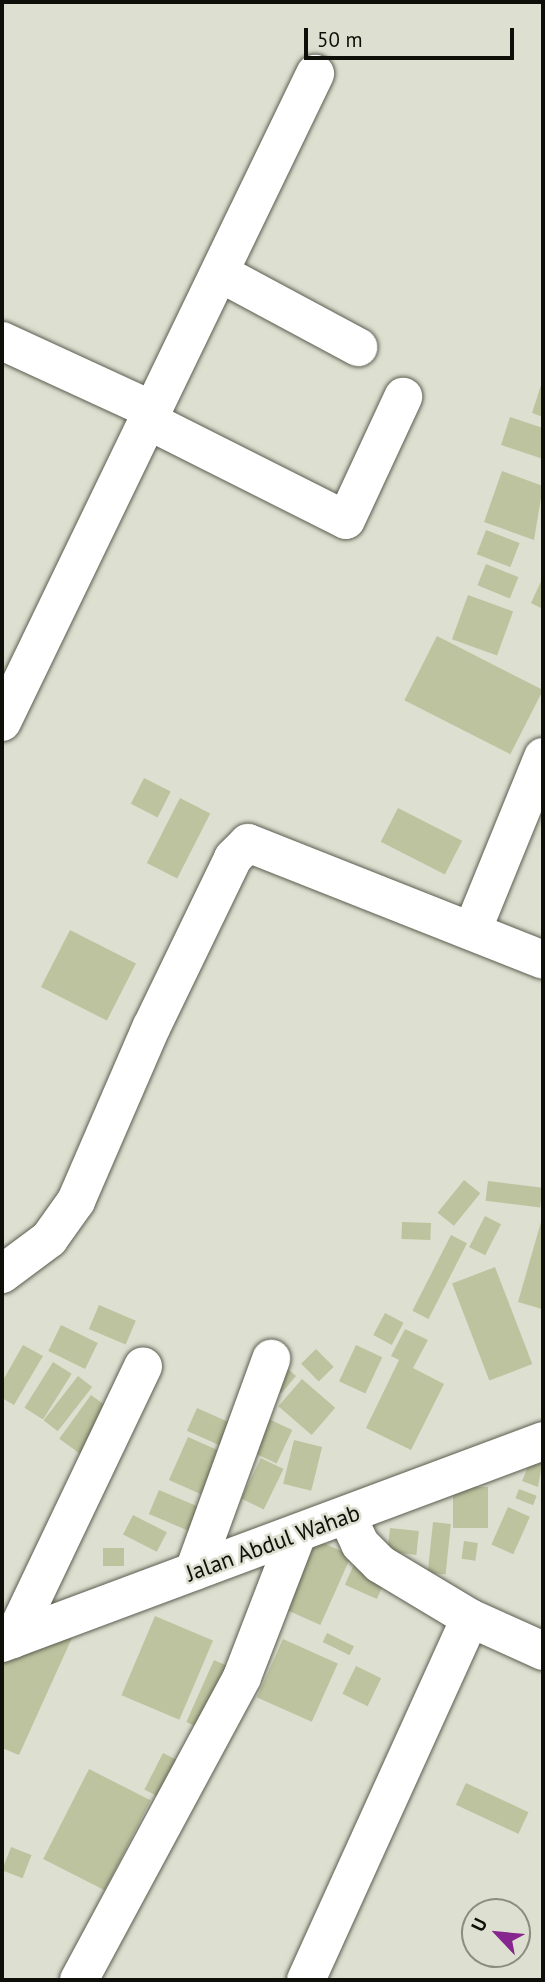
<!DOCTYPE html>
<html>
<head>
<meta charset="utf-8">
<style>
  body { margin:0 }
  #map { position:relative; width:545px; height:1982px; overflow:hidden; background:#dde0d0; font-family:"PT Sans",sans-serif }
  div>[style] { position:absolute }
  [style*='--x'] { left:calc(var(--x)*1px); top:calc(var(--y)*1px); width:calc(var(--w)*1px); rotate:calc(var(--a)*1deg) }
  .building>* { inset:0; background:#bdc39e; transform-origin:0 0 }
  .roads { filter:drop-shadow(0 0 2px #5b5d50) drop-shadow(0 0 2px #5b5d50) }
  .minor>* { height:38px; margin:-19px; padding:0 19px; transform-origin:19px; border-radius:19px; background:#fff }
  span { translate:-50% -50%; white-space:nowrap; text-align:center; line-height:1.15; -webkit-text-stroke:5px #dde0d0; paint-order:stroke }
  .street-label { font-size:23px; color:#0e0f09 }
  .frame { position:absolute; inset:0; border:4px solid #0e0f09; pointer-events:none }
  .north { position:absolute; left:461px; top:1898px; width:70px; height:70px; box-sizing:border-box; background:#dde0d0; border:2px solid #8a8c80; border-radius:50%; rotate:296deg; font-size:19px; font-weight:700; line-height:28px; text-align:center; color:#0e0f09 }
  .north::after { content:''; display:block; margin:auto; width:24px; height:32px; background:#88268f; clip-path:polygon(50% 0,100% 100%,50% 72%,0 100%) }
  .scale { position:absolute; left:304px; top:28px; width:210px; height:32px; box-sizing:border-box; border:4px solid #0e0f09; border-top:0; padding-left:9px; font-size:21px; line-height:24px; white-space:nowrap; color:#0e0f09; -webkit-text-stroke:5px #dde0d0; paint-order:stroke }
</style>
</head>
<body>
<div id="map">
  <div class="building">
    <div style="clip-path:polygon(543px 379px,543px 417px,532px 413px)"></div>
    <div style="clip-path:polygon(510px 417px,543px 428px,543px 459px,501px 445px)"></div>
    <div style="clip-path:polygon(502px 471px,543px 486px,534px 540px,484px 522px)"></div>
    <div style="left:486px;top:530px;width:36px;height:26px;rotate:21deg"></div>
    <div style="left:486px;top:564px;width:35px;height:23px;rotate:22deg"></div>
    <div style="clip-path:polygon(543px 577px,543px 609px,531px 603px)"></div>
    <div style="left:468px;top:595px;width:48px;height:47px;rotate:20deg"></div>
    <div style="left:437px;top:636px;width:119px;height:72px;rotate:27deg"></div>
    <div style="left:144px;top:778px;width:30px;height:29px;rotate:27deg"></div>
    <div style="left:180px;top:798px;width:34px;height:73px;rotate:27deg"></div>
    <div style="left:398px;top:808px;width:72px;height:38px;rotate:27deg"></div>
    <div style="left:70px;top:930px;width:74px;height:64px;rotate:27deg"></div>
    <div style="left:464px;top:1180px;width:21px;height:42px;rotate:39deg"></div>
    <div style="left:488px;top:1181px;width:55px;height:20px;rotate:7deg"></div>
    <div style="left:485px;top:1216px;width:18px;height:35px;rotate:27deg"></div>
    <div style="left:402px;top:1222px;width:29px;height:17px;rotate:2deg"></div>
    <div style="clip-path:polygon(541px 1222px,543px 1222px,542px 1309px,518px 1302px)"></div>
    <div style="left:451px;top:1235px;width:18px;height:85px;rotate:27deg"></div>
    <div style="left:495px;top:1267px;width:104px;height:46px;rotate:69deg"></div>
    <div style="left:99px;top:1305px;width:40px;height:26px;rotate:23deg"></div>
    <div style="left:385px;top:1313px;width:21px;height:25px;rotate:28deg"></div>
    <div style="left:61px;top:1325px;width:41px;height:29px;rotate:26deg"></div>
    <div style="clip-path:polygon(405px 1329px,428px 1340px,413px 1368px,444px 1384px,411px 1450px,366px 1428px,399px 1360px,391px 1356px)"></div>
    <div style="clip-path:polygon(23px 1345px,43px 1356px,14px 1405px,2px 1398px,2px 1382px)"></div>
    <div style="left:356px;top:1345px;width:29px;height:40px;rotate:25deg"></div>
    <div style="left:316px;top:1349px;width:25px;height:21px;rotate:45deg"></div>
    <div style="left:53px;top:1362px;width:22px;height:54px;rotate:32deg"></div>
    <div style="left:281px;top:1363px;width:20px;height:23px;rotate:41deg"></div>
    <div style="left:78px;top:1376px;width:18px;height:56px;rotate:38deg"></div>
    <div style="left:302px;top:1379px;width:44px;height:36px;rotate:41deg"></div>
    <div style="left:91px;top:1395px;width:26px;height:54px;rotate:36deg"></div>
    <div style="left:197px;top:1408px;width:48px;height:25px;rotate:24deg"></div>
    <div style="left:256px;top:1413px;width:40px;height:37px;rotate:25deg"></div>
    <div style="left:188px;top:1437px;width:37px;height:47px;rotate:24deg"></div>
    <div style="left:294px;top:1440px;width:29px;height:45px;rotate:14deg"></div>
    <div style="clip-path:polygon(533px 1454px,543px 1458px,538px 1487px,522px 1481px)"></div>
    <div style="left:261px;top:1458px;width:25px;height:45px;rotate:26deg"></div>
    <div style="left:453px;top:1487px;width:35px;height:41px"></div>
    <div style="left:519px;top:1489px;width:19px;height:10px;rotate:21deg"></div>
    <div style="left:159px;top:1490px;width:48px;height:26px;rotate:23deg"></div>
    <div style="left:508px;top:1507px;width:24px;height:41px;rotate:24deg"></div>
    <div style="left:133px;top:1515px;width:38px;height:22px;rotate:27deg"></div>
    <div style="left:433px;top:1522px;width:18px;height:51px;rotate:6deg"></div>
    <div style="left:390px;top:1528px;width:29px;height:24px;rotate:6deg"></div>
    <div style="left:312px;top:1538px;width:43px;height:76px;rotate:24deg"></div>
    <div style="left:464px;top:1541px;width:14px;height:18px;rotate:8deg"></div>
    <div style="left:124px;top:1548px;width:18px;height:21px;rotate:90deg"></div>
    <div style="left:355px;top:1562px;width:35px;height:25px;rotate:24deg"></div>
    <div style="left:155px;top:1616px;width:63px;height:86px;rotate:23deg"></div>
    <div style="clip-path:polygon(76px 1629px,19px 1755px,2px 1748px,2px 1654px)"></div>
    <div style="left:327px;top:1633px;width:30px;height:10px;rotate:26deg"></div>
    <div style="left:283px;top:1639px;width:60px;height:64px;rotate:24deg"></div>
    <div style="left:214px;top:1660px;width:24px;height:68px;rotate:24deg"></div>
    <div style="left:356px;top:1666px;width:28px;height:31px;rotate:26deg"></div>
    <div style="left:163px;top:1753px;width:25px;height:41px;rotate:27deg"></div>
    <div style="left:89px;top:1769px;width:69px;height:101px;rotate:27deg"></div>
    <div style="left:466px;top:1783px;width:69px;height:24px;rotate:25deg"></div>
    <div style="left:11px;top:1847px;width:22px;height:25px;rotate:21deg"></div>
  </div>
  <div class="roads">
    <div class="minor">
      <div style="--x:220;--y:273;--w:157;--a:28.2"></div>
      <div style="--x:2;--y:341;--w:167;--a:24.7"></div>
      <div style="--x:149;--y:421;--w:220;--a:26.7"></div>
      <div style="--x:346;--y:520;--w:136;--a:-65.1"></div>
      <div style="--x:2;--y:722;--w:720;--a:-64.22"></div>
      <div style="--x:472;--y:931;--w:188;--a:-67.8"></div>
      <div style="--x:2;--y:1274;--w:59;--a:-36.7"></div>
      <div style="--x:49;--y:1239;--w:47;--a:-54.6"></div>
      <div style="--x:76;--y:1201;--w:189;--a:-66.6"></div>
      <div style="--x:151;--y:1028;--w:189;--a:-64.2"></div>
      <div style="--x:233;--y:858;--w:21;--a:-45"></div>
      <div style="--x:248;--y:843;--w:317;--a:21.6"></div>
      <div style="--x:348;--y:1518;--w:29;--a:65"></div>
      <div style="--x:360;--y:1544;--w:28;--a:45"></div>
      <div style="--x:380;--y:1564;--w:105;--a:31"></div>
      <div style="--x:470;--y:1618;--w:80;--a:24.3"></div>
      <div style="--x:194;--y:1571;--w:226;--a:-70"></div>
      <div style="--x:13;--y:1639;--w:302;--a:-64.5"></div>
      <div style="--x:2;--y:1643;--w:577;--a:-20.47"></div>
      <div style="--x:79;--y:1980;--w:344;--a:-61.7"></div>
      <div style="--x:242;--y:1677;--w:150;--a:-68.9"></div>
      <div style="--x:306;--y:1980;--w:397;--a:-65.6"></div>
    </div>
  </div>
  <div class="street-label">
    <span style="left:273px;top:1543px;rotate:-20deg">Jalan Abdul Wahab</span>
  </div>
  <div class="frame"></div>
  <div class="north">U</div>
  <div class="scale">50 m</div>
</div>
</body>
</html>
